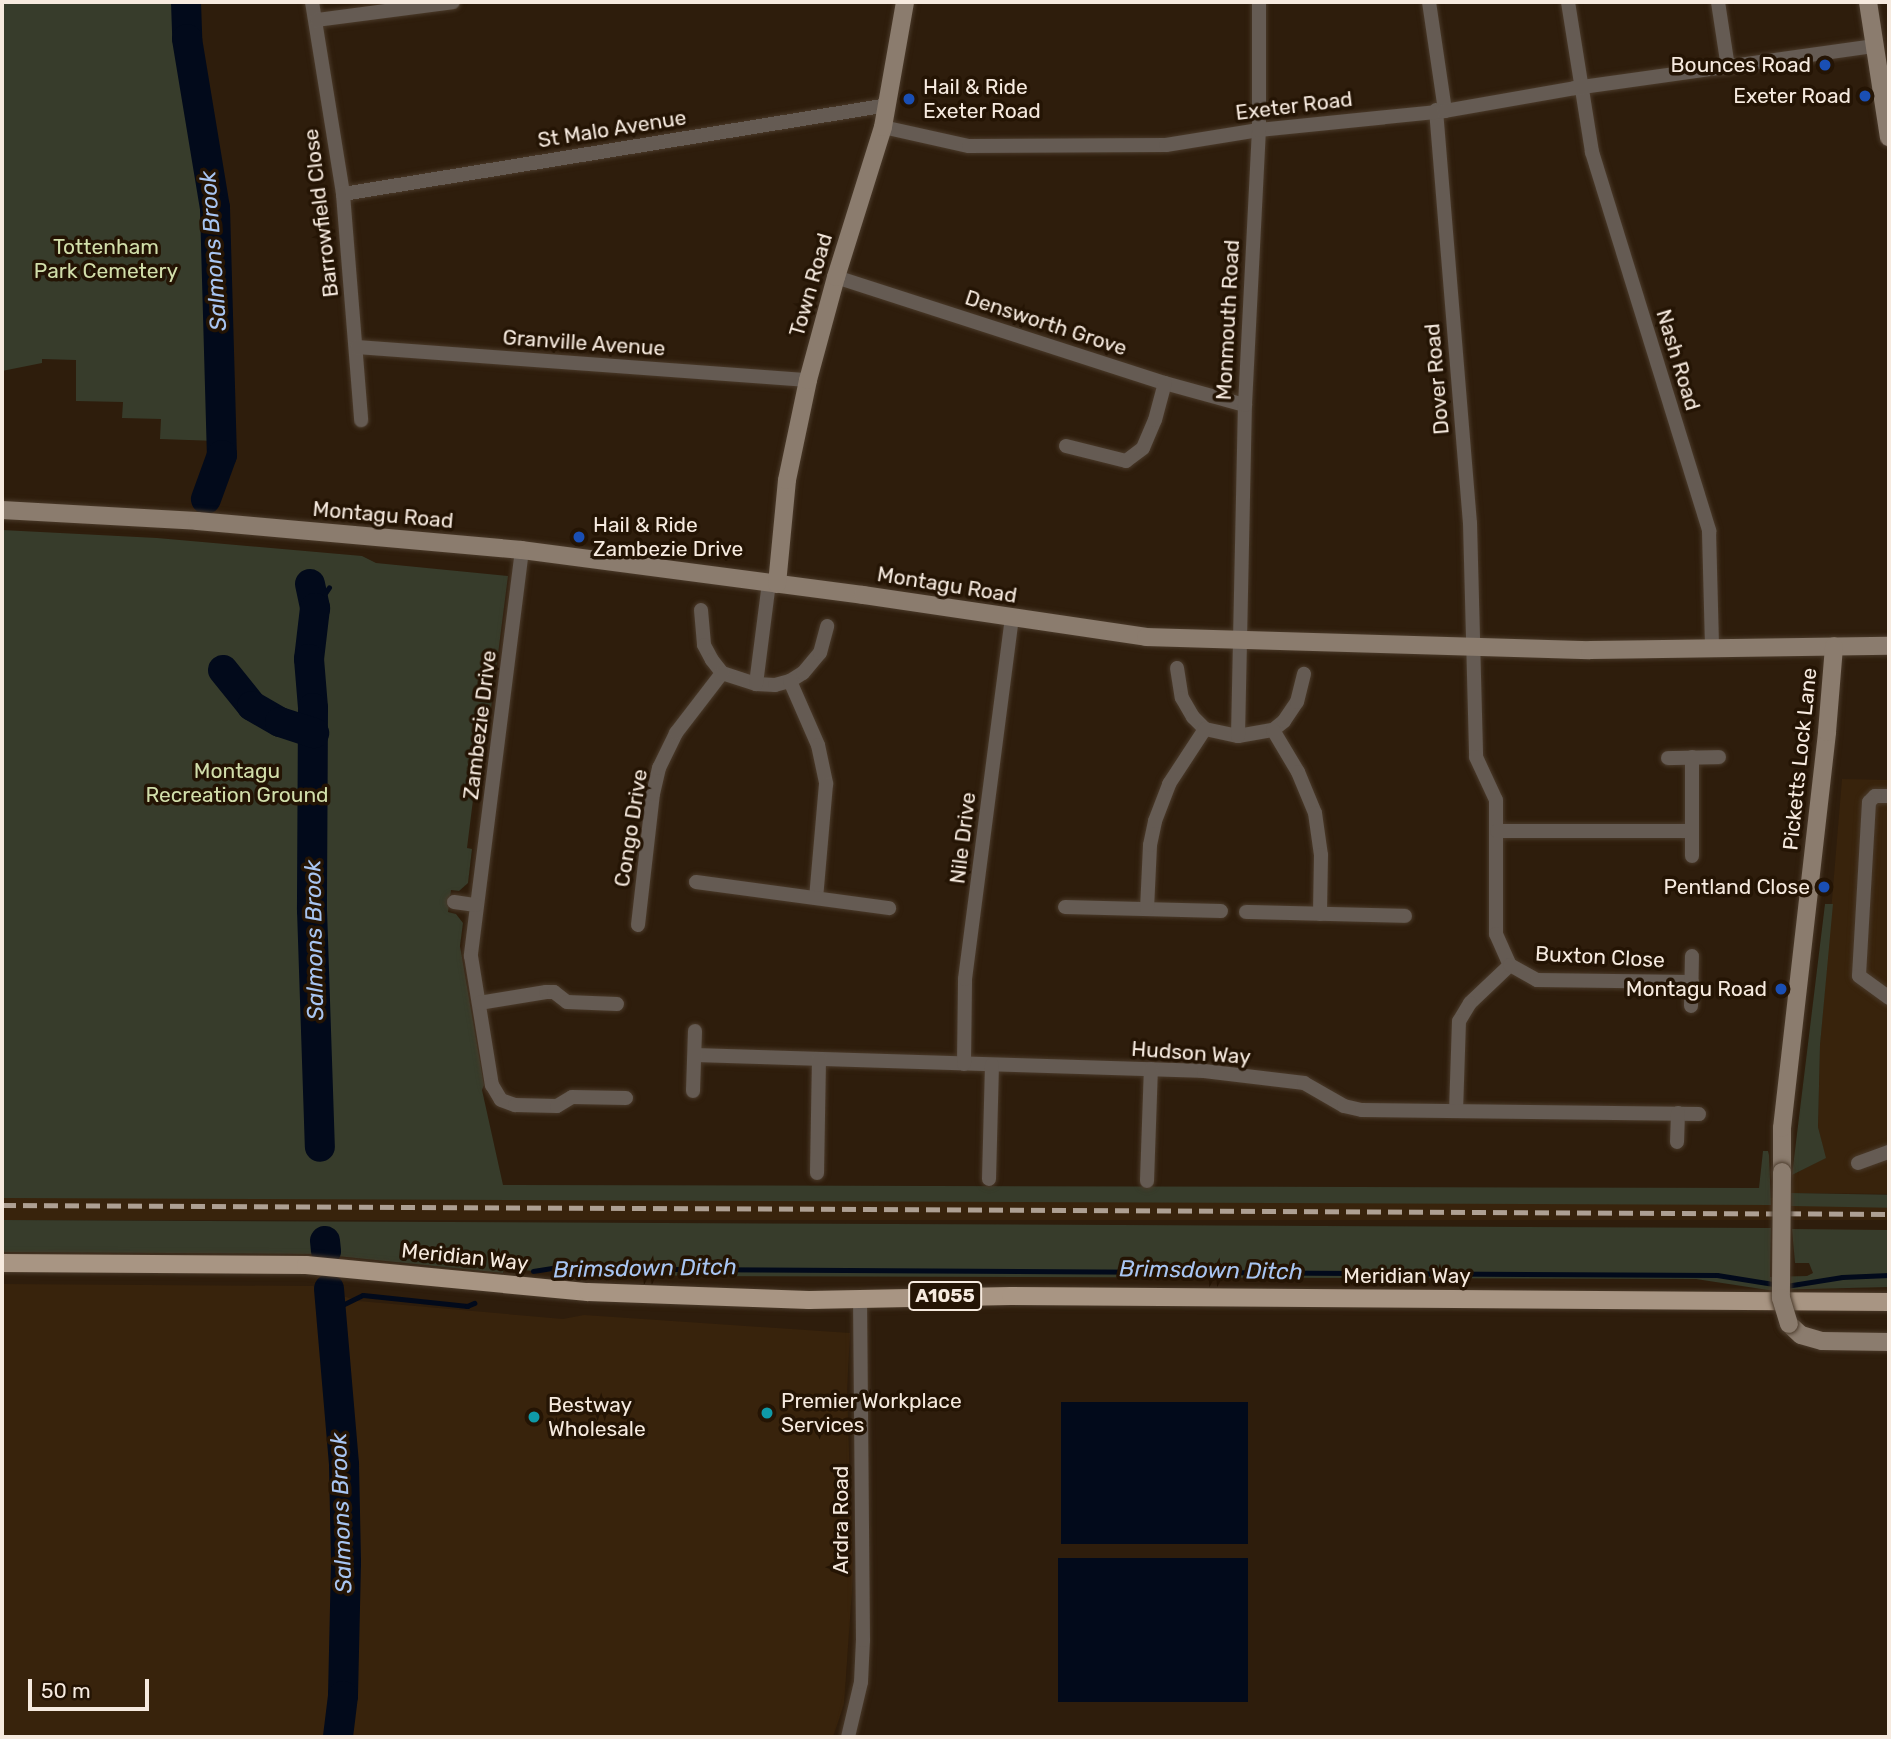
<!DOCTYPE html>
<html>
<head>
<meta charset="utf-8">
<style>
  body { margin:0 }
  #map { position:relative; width:1891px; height:1739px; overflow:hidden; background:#2e1d0c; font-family:Rubik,sans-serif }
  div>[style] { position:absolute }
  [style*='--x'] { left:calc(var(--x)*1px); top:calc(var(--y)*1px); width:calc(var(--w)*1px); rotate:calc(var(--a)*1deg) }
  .built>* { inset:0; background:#38230c; transform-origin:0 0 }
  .green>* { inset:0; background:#373c2b; transform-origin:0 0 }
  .water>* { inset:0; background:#020a1b; transform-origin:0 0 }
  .stream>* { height:5px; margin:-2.5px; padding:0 2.5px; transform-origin:2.5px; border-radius:2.5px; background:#020a1b }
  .river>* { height:30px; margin:-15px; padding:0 15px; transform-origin:15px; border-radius:15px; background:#020a1b }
  .roads { filter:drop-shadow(0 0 2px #4a3a2a) drop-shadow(0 0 2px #4a3a2a) }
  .street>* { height:14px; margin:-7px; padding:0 7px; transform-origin:7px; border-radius:7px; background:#655b53 }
  .secondary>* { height:18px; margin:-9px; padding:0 9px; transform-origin:9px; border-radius:9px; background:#8b7c6e }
  .primary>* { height:18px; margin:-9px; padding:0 9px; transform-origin:9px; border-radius:9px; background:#a89583 }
  .rail>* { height:5px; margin-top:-2.5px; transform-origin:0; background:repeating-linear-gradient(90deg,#aea093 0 14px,transparent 0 21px) }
  .bridges { filter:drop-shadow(0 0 2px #4a3a2a) drop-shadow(0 0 2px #4a3a2a) }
  .secondary-bridge>* { height:18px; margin:-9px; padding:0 9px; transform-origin:9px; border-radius:9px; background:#8b7c6e }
  .dots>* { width:19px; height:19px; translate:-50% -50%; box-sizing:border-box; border:4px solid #241404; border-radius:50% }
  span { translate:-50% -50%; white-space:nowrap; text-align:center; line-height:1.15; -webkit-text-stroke:7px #241404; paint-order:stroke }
  .shield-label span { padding:2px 5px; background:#241404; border:2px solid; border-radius:5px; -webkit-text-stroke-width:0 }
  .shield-label { font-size:19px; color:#f6eadf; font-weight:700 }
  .poi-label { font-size:21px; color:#f6eadf }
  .right { translate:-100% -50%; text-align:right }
  .left { translate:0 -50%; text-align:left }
  .street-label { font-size:21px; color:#f6eadf }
  .park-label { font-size:21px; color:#d1deaa }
  .water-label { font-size:23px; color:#a8c5f2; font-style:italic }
  .frame { position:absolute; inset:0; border:4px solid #f6eadf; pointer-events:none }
  .scale { position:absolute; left:28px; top:1679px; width:121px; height:32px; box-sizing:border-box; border:4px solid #f6eadf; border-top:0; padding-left:9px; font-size:21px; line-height:24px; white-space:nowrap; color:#f6eadf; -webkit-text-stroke:5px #241404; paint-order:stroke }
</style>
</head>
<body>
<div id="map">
  <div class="built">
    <div style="clip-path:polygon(1842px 779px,1889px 780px,1889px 1194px,1791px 1193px,1792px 1175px,1825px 1158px,1818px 1127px,1820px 1045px)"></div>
    <div style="left:2px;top:1198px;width:1887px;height:22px"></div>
    <div style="clip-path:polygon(2px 1284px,313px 1286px,358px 1301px,563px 1319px,584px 1315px,850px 1333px,847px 1391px,853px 1576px,844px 1704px,833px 1737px,2px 1737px)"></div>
  </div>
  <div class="green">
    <div style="clip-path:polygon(2px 2px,182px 2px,183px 40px,210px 206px,217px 441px,160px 439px,161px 419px,122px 418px,123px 402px,76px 401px,76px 360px,42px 359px,42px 363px,2px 371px)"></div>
    <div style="clip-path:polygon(2px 530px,157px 538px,362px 556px,376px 563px,508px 576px,482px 779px,475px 784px,467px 848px,472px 849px,468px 883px,459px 891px,451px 890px,448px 912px,456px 914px,463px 923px,460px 946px,484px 1085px,482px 1090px,503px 1185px,1759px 1188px,1763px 1151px,1768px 1151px,1769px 1155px,1771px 1205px,2px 1198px)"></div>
    <div style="clip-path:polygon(1825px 904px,1833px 904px,1820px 1045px,1818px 1127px,1826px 1158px,1792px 1175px)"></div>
    <div style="left:1791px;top:1193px;width:98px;height:13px;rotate:1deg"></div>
    <div style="clip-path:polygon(2px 1220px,1771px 1228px,1770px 1277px,1807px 1276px,1813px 1273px,1809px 1263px,1795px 1263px,1792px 1229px,1889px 1230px,1889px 1287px,1768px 1290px,1696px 1279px,684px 1276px,562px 1270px,543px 1272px,504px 1268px,503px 1273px,317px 1254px,2px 1252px)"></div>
  </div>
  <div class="water">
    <div style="left:1061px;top:1402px;width:187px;height:142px"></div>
    <div style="left:1058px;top:1558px;width:190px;height:144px"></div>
  </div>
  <div class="stream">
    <div style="--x:315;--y:608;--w:25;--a:-56"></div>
    <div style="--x:533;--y:1271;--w:37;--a:-9"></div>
    <div style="--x:570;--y:1265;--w:97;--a:2.4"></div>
    <div style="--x:667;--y:1269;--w:1050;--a:0.33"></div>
    <div style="--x:1717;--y:1275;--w:70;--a:9.1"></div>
    <div style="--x:1786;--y:1286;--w:57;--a:-9.1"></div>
    <div style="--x:1842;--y:1277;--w:47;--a:-2.4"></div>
    <div style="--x:332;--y:1310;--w:34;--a:-26"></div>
    <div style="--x:363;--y:1295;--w:105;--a:6"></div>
    <div style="--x:467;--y:1306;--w:8;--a:-23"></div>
  </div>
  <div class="river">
    <div style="--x:186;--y:2;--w:37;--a:88"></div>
    <div style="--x:187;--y:39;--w:171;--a:80.6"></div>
    <div style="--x:215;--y:208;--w:247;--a:88.4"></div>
    <div style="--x:222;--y:455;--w:47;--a:110"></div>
    <div style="--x:310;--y:584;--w:25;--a:78"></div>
    <div style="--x:315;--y:608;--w:51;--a:96.7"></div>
    <div style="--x:309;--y:659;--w:49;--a:85.3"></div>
    <div style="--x:313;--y:708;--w:202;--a:90.3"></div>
    <div style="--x:312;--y:910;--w:237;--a:88.1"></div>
    <div style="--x:223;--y:670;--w:46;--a:51.1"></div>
    <div style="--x:252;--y:706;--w:32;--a:30"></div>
    <div style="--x:280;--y:722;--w:36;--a:18"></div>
    <div style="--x:325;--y:1241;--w:10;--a:84"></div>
    <div style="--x:329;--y:1289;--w:177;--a:85.1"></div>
    <div style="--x:344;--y:1465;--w:98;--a:88.8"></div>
    <div style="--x:346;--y:1563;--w:133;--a:91.3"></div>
    <div style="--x:343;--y:1696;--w:41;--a:97"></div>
  </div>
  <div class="roads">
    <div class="street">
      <div style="--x:312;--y:2;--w:194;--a:80.8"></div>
      <div style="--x:343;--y:194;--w:227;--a:85.4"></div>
      <div style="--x:1429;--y:2;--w:110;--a:81.6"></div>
      <div style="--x:1568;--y:2;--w:152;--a:80.9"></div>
      <div style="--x:1592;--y:152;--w:397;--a:72.8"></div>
      <div style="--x:1709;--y:531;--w:117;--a:88.5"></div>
      <div style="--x:1718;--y:2;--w:66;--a:81.3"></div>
      <div style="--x:317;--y:20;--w:137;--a:-7.5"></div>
      <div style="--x:1436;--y:110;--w:414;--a:85.3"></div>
      <div style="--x:1470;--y:523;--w:234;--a:88.5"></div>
      <div style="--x:1476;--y:757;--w:47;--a:65.1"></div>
      <div style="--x:1496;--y:800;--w:134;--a:90"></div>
      <div style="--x:1496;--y:934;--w:34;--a:66"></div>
      <div style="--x:1510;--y:965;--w:55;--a:136.5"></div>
      <div style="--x:1470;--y:1003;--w:21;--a:121"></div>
      <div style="--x:1459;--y:1021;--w:90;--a:91.9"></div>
      <div style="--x:883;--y:127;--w:88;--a:12.5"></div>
      <div style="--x:969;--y:146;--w:197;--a:-0.3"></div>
      <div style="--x:1166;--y:145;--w:94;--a:-9.2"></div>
      <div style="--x:1259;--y:130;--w:187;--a:-5.8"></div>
      <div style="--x:1445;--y:111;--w:132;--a:-10"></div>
      <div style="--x:1575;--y:88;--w:303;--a:-8"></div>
      <div style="--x:343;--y:194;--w:552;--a:-9.27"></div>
      <div style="--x:836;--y:277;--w:346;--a:17.9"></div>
      <div style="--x:1165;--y:383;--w:83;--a:15.4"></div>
      <div style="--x:357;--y:347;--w:452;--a:4.2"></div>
      <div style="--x:1066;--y:446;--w:62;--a:14"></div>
      <div style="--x:1126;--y:461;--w:21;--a:-37"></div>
      <div style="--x:1143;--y:448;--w:30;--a:-67"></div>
      <div style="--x:1155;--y:420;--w:38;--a:-75"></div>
      <div style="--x:522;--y:550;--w:409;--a:97.2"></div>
      <div style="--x:471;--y:956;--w:131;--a:80.8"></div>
      <div style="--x:492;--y:1085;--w:17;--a:59"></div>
      <div style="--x:501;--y:1100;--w:15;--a:20"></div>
      <div style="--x:515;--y:1105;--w:42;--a:1.4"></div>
      <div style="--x:557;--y:1106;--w:17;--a:-31"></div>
      <div style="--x:572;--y:1097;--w:54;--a:1.1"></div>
      <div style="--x:701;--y:610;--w:35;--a:85"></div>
      <div style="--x:704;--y:645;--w:17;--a:62"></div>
      <div style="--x:712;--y:660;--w:16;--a:52"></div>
      <div style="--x:722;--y:673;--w:36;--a:18"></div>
      <div style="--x:756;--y:684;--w:19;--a:3"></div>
      <div style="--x:775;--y:685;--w:16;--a:-15"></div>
      <div style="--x:790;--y:681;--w:15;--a:-32"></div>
      <div style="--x:803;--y:673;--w:26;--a:-50"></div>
      <div style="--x:820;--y:653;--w:28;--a:-75"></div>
      <div style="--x:1177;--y:668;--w:30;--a:81"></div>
      <div style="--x:1182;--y:698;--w:22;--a:60"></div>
      <div style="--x:1193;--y:717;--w:17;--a:45"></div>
      <div style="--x:1205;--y:729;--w:34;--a:12"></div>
      <div style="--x:1238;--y:736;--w:36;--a:-10"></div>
      <div style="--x:1273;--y:730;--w:14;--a:-39"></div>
      <div style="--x:1284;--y:721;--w:23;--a:-56"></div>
      <div style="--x:1297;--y:702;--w:29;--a:-76"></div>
      <div style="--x:790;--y:681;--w:70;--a:66.4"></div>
      <div style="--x:818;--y:745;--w:40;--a:78"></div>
      <div style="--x:826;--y:784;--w:114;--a:95"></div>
      <div style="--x:756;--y:684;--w:102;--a:-82.7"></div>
      <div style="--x:1273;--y:730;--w:49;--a:59.2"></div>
      <div style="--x:1298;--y:772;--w:44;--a:67.5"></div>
      <div style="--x:1315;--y:813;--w:42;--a:81.9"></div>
      <div style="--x:1321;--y:855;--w:59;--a:91"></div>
      <div style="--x:1238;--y:736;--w:331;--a:-88.8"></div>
      <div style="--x:1245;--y:405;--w:275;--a:-87.1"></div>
      <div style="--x:1259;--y:130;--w:128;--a:-90"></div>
      <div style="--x:1668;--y:758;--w:51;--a:-1.1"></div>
      <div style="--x:1889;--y:796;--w:14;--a:180"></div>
      <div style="--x:1875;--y:796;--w:8;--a:135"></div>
      <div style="--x:1869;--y:802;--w:174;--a:93.3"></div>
      <div style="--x:1859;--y:976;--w:37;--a:36"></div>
      <div style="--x:1497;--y:831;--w:195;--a:0"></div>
      <div style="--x:1692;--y:856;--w:99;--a:-90"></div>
      <div style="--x:696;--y:882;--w:195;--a:7.7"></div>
      <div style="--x:454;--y:902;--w:22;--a:8"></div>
      <div style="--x:1065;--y:907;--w:156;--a:1.5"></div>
      <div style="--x:1147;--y:909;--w:64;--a:-87.3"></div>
      <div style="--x:1150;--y:845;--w:25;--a:-78"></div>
      <div style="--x:1155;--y:821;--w:40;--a:-69"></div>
      <div style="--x:1169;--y:784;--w:66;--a:-56.8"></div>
      <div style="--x:1246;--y:912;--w:159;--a:1.4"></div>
      <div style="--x:638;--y:925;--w:132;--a:-83.5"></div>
      <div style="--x:653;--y:794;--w:27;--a:-77"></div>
      <div style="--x:659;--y:768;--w:39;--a:-64"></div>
      <div style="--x:676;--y:733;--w:76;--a:-52.5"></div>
      <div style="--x:1510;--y:965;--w:31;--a:29"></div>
      <div style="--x:1537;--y:980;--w:155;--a:0.7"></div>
      <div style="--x:479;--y:1003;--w:68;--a:-9.3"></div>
      <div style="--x:546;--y:992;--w:8;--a:0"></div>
      <div style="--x:554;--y:992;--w:16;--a:38"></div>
      <div style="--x:567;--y:1002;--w:50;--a:2.3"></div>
      <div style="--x:1691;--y:1006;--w:50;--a:-88.9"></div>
      <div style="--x:695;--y:1055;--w:509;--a:1.8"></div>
      <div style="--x:1204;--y:1071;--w:101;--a:6.8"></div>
      <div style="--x:1304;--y:1083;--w:46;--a:29.9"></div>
      <div style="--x:1344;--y:1106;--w:18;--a:13"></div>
      <div style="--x:1362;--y:1110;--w:337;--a:0.7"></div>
      <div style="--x:964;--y:1064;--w:85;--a:-89.3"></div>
      <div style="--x:965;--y:979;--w:364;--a:-82.6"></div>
      <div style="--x:693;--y:1091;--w:60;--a:-88.1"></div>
      <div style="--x:1677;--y:1142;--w:29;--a:-88"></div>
      <div style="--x:1858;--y:1163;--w:33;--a:-20"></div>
      <div style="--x:817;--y:1173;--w:114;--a:-89"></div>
      <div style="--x:989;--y:1179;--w:114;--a:-88.5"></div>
      <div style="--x:1147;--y:1181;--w:112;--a:-88"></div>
      <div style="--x:848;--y:1737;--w:57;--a:-76.7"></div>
      <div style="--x:861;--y:1682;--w:42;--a:-87.3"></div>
      <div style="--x:863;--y:1640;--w:340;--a:-90.5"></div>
    </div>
    <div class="secondary">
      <div style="--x:1868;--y:2;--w:137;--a:81.2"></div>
      <div style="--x:2;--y:510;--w:195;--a:3.2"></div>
      <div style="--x:197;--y:521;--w:326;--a:5.1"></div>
      <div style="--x:522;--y:550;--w:344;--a:7.5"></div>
      <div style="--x:863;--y:595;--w:286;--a:8.4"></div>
      <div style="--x:1146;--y:637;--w:444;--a:1.7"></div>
      <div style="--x:1590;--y:650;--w:299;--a:-0.8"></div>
      <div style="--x:777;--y:584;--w:104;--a:-84.5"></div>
      <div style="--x:787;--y:480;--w:102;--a:-78.1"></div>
      <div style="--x:808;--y:380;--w:107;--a:-74.8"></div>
      <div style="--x:836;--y:277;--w:157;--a:-72.6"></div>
      <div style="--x:883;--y:127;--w:127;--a:-80"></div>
      <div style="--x:1782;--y:1172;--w:44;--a:-90"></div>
      <div style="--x:1782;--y:1128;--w:399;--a:-83.5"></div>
      <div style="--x:1827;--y:732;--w:86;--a:-85.3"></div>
      <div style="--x:1789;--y:1324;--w:16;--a:43"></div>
      <div style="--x:1801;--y:1335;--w:22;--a:16"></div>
      <div style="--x:1822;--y:1341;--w:67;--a:0.9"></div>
    </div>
    <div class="primary">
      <div style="--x:2;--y:1263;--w:304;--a:0.4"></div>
      <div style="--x:306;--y:1265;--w:283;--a:5.5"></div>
      <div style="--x:588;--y:1292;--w:221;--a:2.1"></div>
      <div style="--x:809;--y:1300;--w:202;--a:-1.1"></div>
      <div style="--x:1011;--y:1296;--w:878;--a:0.39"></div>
    </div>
  </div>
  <div class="rail">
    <div style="--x:2;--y:1205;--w:1887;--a:0.27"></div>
  </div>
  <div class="bridges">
    <div class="secondary-bridge">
      <div style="--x:1782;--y:1172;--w:126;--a:90.5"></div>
      <div style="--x:1781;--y:1298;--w:27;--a:73"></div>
    </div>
  </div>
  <div class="dots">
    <div style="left:1825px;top:65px;background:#1a4fb4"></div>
    <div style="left:1865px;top:96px;background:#1a4fb4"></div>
    <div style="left:909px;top:99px;background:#1a4fb4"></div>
    <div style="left:579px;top:537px;background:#1a4fb4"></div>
    <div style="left:1824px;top:887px;background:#1a4fb4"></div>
    <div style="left:1781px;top:989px;background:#1a4fb4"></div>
    <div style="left:767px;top:1413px;background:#0f9aa8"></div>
    <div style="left:534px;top:1417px;background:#0f9aa8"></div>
  </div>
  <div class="shield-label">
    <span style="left:945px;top:1296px">A1055</span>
  </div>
  <div class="poi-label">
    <span class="right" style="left:1811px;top:65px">Bounces Road</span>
    <span class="left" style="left:923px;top:99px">Hail &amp; Ride<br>Exeter Road</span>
    <span class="right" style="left:1851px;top:96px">Exeter Road</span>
    <span class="left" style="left:593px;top:537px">Hail &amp; Ride<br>Zambezie Drive</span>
    <span class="right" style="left:1810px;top:887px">Pentland Close</span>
    <span class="right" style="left:1767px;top:989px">Montagu Road</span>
    <span class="left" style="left:781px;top:1413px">Premier Workplace<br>Services</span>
    <span class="left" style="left:548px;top:1417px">Bestway<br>Wholesale</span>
  </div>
  <div class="street-label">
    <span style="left:1294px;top:106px;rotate:-7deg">Exeter Road</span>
    <span style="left:612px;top:129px;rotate:-9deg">St Malo Avenue</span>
    <span style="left:321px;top:213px;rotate:-97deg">Barrowfield Close</span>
    <span style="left:811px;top:285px;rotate:-74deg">Town Road</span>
    <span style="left:1228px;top:320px;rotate:-87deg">Monmouth Road</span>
    <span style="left:1046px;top:323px;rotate:18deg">Densworth Grove</span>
    <span style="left:584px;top:343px;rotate:4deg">Granville Avenue</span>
    <span style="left:1678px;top:360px;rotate:73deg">Nash Road</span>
    <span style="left:1437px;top:379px;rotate:-95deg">Dover Road</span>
    <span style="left:383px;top:515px;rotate:5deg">Montagu Road</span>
    <span style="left:947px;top:585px;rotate:9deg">Montagu Road</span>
    <span style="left:480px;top:725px;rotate:-83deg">Zambezie Drive</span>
    <span style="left:1800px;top:759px;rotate:-84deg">Picketts Lock Lane</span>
    <span style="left:631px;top:828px;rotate:-81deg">Congo Drive</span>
    <span style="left:963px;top:838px;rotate:-83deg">Nile Drive</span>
    <span style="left:1600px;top:957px;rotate:3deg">Buxton Close</span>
    <span style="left:1191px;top:1053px;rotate:4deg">Hudson Way</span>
    <span style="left:465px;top:1257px;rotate:6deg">Meridian Way</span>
    <span style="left:1407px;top:1276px">Meridian Way</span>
    <span style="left:841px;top:1520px;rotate:-90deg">Ardra Road</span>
  </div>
  <div class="park-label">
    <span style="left:106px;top:259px">Tottenham<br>Park Cemetery</span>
    <span style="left:237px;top:783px">Montagu<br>Recreation Ground</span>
  </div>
  <div class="water-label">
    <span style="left:213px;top:251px;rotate:-94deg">Salmons Brook</span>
    <span style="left:314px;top:940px;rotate:-91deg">Salmons Brook</span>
    <span style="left:645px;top:1268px;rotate:-1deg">Brimsdown Ditch</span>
    <span style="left:1211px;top:1270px;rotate:1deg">Brimsdown Ditch</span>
    <span style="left:341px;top:1513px;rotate:-92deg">Salmons Brook</span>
  </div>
  <div class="frame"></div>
  <div class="scale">50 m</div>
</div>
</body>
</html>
